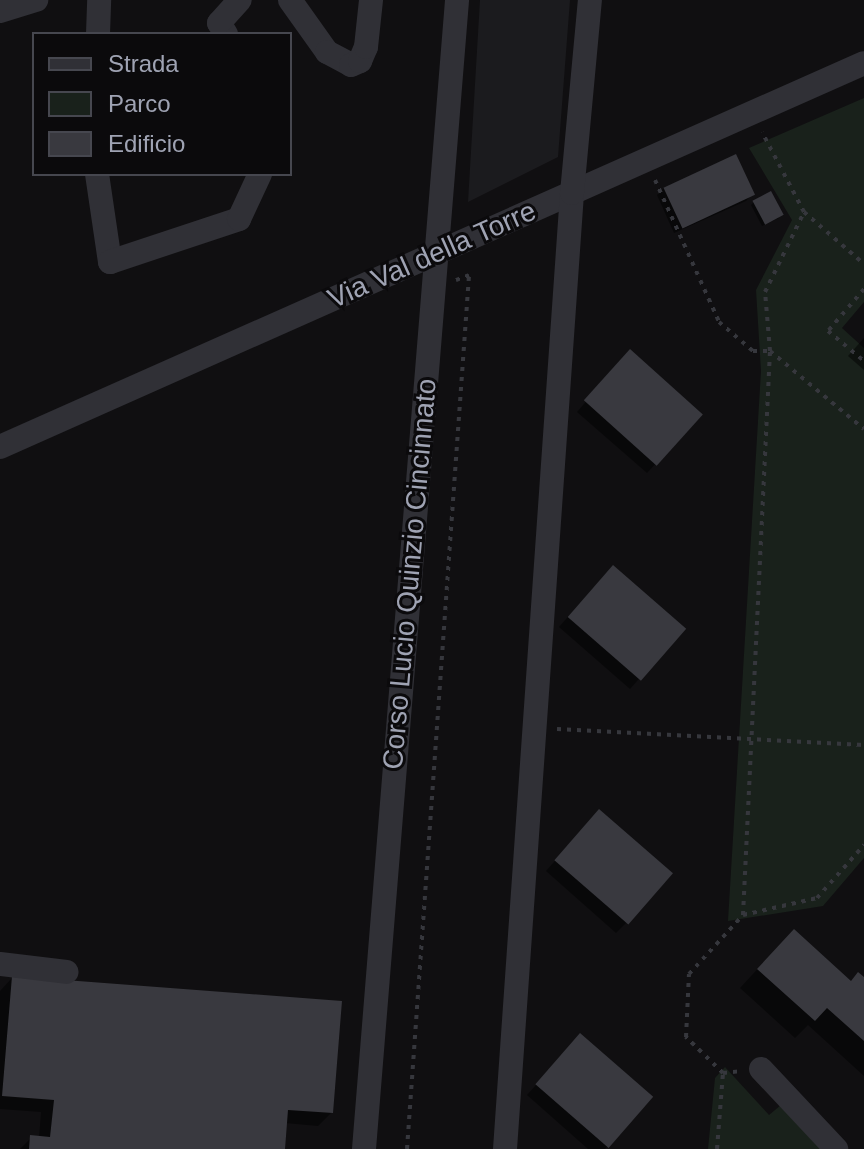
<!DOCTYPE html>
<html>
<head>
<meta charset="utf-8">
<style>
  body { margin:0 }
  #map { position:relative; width:864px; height:1149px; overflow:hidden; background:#100f11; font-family:Arial,sans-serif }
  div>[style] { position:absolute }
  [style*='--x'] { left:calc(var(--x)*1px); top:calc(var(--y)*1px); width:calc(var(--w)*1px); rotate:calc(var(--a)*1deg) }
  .built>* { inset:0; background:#1b1b1e }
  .green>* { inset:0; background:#19211b }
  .shadow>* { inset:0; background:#0007 }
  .building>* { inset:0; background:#39393f; transform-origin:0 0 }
  .path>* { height:4px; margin-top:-2px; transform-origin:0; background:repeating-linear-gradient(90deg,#36373d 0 4px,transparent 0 10px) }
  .minor>* { height:24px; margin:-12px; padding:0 12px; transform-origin:12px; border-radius:12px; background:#303036 }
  span { translate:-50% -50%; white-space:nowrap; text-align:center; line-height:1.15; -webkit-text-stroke:6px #0b0a0c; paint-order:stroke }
  .street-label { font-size:28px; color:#9fa3b3 }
  .legend { position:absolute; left:32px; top:32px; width:260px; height:144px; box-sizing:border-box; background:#0b0a0c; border:2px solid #46474f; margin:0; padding:10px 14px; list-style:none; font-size:24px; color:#9fa3b3 }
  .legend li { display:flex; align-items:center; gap:16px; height:40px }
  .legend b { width:40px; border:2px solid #46474f }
</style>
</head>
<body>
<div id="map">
  <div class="built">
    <div style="clip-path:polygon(480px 0,570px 0,558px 157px,468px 202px)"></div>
  </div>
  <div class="green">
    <div style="clip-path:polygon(864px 98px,864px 302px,842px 328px,864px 348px,864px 858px,823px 906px,728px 921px,761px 371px,756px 290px,792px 220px,749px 148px)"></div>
    <div style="clip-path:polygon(725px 1067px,769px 1115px,781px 1105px,821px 1149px,708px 1149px,715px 1078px)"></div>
  </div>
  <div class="shadow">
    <div style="clip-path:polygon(664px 188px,752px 194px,746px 201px,674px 233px,657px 195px)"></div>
    <div style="clip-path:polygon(754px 202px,779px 218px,762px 226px,751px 205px)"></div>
    <div style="clip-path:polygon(864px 338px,864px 370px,848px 356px)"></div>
    <div style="clip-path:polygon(620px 362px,701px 414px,647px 473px,577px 412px)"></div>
    <div style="clip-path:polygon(603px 577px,683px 629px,630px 689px,559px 627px)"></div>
    <div style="clip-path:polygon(590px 821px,626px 923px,616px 933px,546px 871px)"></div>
    <div style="clip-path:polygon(775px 950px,851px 983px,864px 980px,864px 1076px,808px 1025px,795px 1038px,740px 988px)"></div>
    <div style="clip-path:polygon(12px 978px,331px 1113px,318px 1126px,285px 1123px,283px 1149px,20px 1149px,31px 1138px,39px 1138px,41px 1112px,0 1109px,0 991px)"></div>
    <div style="clip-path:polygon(571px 1046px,651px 1098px,605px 1149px,588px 1149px,527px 1095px)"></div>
  </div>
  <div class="building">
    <div style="left:736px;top:154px;width:45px;height:80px;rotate:65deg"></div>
    <div style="left:771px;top:191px;width:27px;height:21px;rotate:62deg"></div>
    <div style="left:630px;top:349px;width:98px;height:69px;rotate:42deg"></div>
    <div style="left:613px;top:565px;width:97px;height:69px;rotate:41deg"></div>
    <div style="left:599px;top:809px;width:98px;height:68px;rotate:41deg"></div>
    <div style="clip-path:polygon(794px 929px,851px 981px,858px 972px,864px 977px,864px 1041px,827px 1008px,815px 1021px,757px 969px)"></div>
    <div style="clip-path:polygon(12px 976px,342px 1001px,333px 1113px,288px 1110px,285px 1149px,29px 1149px,30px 1135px,50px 1137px,54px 1100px,2px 1096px)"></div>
    <div style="left:580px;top:1033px;width:97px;height:68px;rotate:41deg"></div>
  </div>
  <div class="path">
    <div style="--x:655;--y:180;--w:156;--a:65.7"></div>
    <div style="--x:719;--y:322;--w:45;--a:40.5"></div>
    <div style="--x:753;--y:351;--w:17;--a:0"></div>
    <div style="--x:770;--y:351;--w:122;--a:39.7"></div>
    <div style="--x:804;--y:212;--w:79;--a:40.9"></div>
    <div style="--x:864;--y:289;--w:55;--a:130.6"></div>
    <div style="--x:828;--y:331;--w:47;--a:39.8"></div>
    <div style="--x:557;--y:729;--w:307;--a:3"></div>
    <div style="--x:743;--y:915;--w:76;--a:-12.9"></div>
    <div style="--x:817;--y:898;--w:71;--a:-48.4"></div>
    <div style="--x:723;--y:1073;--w:18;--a:-6"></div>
    <div style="--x:407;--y:1149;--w:876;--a:-85.94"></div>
    <div style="--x:469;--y:275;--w:14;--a:159"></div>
    <div style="--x:717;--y:1149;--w:76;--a:-85.5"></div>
    <div style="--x:723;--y:1073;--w:52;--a:-135.8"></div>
    <div style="--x:686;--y:1037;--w:63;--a:-87.3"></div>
    <div style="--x:689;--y:974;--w:80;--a:-47.5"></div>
    <div style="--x:743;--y:915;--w:565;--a:-87.26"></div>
    <div style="--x:770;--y:351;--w:59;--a:-94.8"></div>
    <div style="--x:765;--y:292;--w:89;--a:-64"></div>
    <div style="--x:804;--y:212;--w:90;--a:-117.7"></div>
  </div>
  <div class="minor">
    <div style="--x:290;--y:0;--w:64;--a:54.6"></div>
    <div style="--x:327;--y:52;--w:27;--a:28"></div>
    <div style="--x:351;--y:65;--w:10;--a:-24"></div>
    <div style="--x:360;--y:61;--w:15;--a:-67"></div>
    <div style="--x:366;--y:47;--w:47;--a:-83.9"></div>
    <div style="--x:0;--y:11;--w:38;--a:-17"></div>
    <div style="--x:98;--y:34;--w:34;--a:-88"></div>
    <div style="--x:226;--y:34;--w:13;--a:-122"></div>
    <div style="--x:219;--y:23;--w:31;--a:-48"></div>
    <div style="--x:97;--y:174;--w:89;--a:81.6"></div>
    <div style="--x:110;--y:262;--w:136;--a:-18.4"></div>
    <div style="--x:239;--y:219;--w:50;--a:-65"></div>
    <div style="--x:0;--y:447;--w:945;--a:-23.96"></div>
    <div style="--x:0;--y:964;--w:67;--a:6.8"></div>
    <div style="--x:761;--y:1069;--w:110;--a:46.8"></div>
    <div style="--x:364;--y:1149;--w:1153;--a:-85.37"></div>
    <div style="--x:505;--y:1149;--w:958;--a:-85.99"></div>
    <div style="--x:572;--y:193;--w:194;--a:-84.7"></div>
  </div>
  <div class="street-label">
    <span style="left:432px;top:255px;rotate:-24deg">Via Val della Torre</span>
    <span style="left:410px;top:574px;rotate:-85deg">Corso Lucio Quinzio Cincinnato</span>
  </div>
  <ul class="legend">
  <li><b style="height:10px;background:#303036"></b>Strada</li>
  <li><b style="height:22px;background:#19211b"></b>Parco</li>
  <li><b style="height:22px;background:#39393f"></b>Edificio</li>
  </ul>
</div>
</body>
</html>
